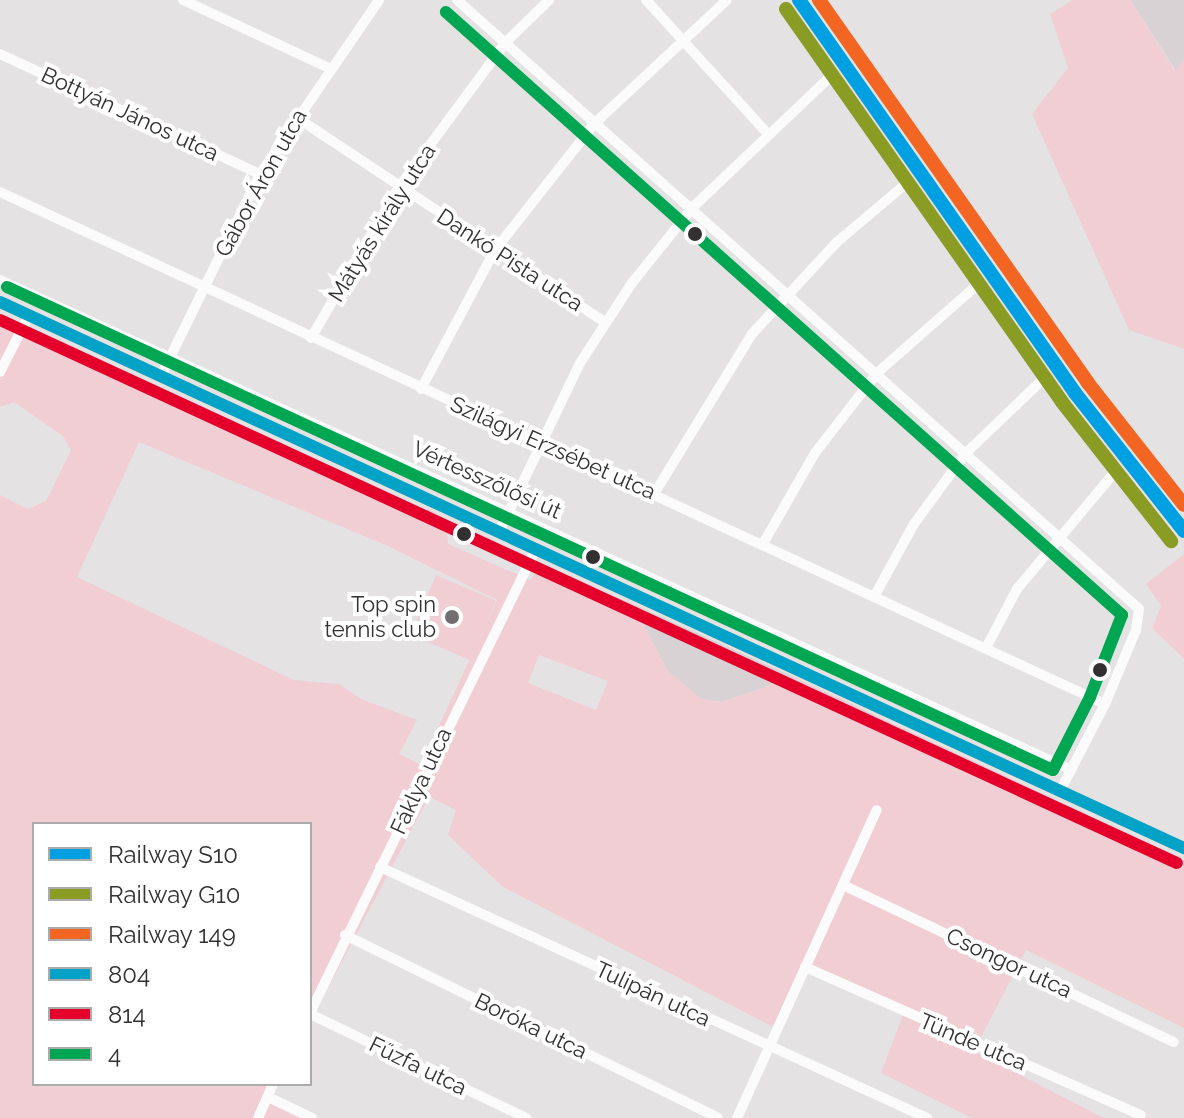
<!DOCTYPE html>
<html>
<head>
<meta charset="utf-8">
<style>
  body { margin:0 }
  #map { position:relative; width:1184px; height:1118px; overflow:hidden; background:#e4e2e3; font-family:Raleway,sans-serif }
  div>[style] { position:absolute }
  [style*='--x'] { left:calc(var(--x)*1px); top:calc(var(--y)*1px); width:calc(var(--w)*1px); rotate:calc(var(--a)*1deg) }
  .built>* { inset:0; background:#d9d2d4 }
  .green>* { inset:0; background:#f1ced4; transform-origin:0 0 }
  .minor>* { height:10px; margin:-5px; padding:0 5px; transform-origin:5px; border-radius:5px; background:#fbfbfb }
  .major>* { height:12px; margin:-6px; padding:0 6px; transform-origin:6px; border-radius:6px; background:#c7c0c2 }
  .bus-1>* { height:12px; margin:-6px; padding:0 6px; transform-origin:6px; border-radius:6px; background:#02a3c6 }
  .bus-2>* { height:12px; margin:-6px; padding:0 6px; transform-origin:6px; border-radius:6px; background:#e4002b }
  .bus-3>* { height:12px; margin:-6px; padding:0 6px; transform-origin:6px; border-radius:6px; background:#00a651 }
  .rail-1>* { height:14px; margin:-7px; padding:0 7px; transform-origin:7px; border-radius:7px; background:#00a0e3 }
  .rail-2>* { height:14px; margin:-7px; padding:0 7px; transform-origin:7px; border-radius:7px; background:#8a9c24 }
  .rail-3>* { height:14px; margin:-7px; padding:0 7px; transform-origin:7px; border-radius:7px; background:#f26522 }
  .dots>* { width:22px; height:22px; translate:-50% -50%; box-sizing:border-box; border:4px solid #fff; border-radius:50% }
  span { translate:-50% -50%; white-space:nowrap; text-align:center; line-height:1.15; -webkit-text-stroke:8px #fff; paint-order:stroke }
  .street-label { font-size:22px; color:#323031 }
  .poi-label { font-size:22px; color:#323031 }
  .right { translate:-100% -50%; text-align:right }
  .legend { position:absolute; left:32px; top:822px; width:280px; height:264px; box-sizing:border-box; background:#fff; border:2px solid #adacad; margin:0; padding:10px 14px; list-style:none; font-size:24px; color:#323031 }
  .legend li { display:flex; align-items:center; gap:16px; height:40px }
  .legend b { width:40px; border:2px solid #adacad }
</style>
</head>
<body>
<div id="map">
  <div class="built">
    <div style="clip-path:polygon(1130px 0,1184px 0,1184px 59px,1176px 71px)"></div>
    <div style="clip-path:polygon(633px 604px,794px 677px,722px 702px,701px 699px,668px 672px)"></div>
  </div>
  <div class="green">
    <div style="clip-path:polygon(1073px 0,1130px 0,1175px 71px,1184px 59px,1184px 349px,1129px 330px,1032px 114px,1068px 68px,1050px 14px)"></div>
    <div style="clip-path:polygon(evenodd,0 325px,405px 513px,430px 509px,446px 521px,448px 544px,530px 580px,541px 566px,633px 604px,668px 671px,701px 699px,722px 702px,794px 677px,1184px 860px,1184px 1028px,1026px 950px,974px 1051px,1104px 1118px,972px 1118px,881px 1073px,904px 1012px,812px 965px,781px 1031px,503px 887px,448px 835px,456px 810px,429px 797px,310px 1022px,310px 824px,34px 824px,34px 1084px,278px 1084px,270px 1101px,305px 1118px,0 1118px,0 495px,28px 509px,46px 501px,71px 450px,63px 436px,14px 402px,0 407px,0 325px,139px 442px,388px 546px,497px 600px,421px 765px,399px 754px,417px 720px,361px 699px,339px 684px,294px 680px,77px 577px,139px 442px,0 325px,539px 655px,608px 681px,596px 710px,528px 683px,539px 655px)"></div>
    <div style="clip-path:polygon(1184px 554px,1184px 659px,1152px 628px,1161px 606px,1146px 584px)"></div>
    <div style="left:436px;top:575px;width:65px;height:65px;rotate:23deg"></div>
  </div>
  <div class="minor">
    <div style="--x:183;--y:0;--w:161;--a:25"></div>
    <div style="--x:457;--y:0;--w:914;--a:41.76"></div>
    <div style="--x:1139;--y:609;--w:21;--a:98"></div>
    <div style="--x:1136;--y:630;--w:80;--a:112.7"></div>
    <div style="--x:1105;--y:704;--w:98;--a:117.3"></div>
    <div style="--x:646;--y:0;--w:180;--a:47.7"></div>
    <div style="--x:0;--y:54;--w:286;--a:24.8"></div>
    <div style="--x:296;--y:117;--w:370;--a:33.6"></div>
    <div style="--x:0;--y:192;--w:1218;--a:24.86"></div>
    <div style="--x:0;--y:280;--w:1178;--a:24.58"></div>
    <div style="--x:311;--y:338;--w:175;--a:-59.8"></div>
    <div style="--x:399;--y:187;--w:180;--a:-53.6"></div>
    <div style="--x:506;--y:42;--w:60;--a:-44.3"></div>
    <div style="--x:0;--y:372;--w:64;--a:-63"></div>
    <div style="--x:161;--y:376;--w:225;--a:-63.9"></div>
    <div style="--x:260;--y:174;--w:211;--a:-55.6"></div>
    <div style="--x:421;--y:389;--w:157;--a:-62"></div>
    <div style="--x:495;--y:250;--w:162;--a:-51.8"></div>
    <div style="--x:595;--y:123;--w:180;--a:-43"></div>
    <div style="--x:654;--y:494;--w:188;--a:-58.5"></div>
    <div style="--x:752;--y:334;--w:125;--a:-47.3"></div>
    <div style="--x:837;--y:242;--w:93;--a:-40.2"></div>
    <div style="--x:499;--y:532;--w:187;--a:-64.4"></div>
    <div style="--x:580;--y:363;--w:95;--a:-57"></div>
    <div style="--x:632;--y:283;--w:96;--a:-51.3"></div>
    <div style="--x:692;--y:208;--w:186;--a:-43.5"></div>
    <div style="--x:764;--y:542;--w:103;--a:-60.2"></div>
    <div style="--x:815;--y:453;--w:101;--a:-52.2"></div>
    <div style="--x:877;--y:373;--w:133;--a:-41.3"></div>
    <div style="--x:874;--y:597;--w:83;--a:-61.3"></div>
    <div style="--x:914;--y:524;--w:88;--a:-53.8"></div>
    <div style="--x:966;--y:453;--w:104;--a:-43.8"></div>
    <div style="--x:986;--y:648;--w:67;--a:-62.3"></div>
    <div style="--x:1017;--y:589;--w:150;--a:-50.1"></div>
    <div style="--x:380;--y:867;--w:602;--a:24.65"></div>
    <div style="--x:843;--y:885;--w:366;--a:25.4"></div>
    <div style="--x:345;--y:935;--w:415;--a:26.1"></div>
    <div style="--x:805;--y:967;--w:367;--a:23.8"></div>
    <div style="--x:310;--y:1013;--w:514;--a:-64.03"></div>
    <div style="--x:310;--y:1014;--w:240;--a:25.7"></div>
    <div style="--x:268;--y:1097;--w:49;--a:25.5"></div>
    <div style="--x:258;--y:1118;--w:37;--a:-66"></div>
    <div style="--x:737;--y:1118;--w:338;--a:-65.6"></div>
  </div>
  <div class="major">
    <div style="--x:0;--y:302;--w:1304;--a:24.76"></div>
  </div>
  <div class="bus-1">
    <div style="--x:0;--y:302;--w:1304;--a:24.76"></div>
  </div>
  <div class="bus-2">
    <div style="--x:0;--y:320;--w:1296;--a:24.77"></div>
  </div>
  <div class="bus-3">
    <div style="--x:7;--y:287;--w:1152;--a:24.79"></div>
    <div style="--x:1053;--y:770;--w:82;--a:-63.1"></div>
    <div style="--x:1090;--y:697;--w:88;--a:-68.7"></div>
    <div style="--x:1122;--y:615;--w:906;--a:-138.27"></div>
  </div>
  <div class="rail-1">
    <div style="--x:799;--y:0;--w:480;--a:54.9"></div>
    <div style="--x:1075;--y:393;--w:176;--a:51.7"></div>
  </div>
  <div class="rail-2">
    <div style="--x:786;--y:9;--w:480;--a:54.9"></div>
    <div style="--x:1062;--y:402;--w:177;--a:51.9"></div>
  </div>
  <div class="rail-3">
    <div style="--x:819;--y:0;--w:468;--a:54.9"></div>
    <div style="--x:1088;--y:383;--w:155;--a:51.8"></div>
  </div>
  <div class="dots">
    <div style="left:695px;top:234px;background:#323031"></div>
    <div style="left:464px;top:534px;background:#323031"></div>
    <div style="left:593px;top:557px;background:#323031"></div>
    <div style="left:452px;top:617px;background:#706e6f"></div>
    <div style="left:1100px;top:670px;background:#323031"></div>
  </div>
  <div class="street-label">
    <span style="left:130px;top:114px;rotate:25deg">Bottyán János utca</span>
    <span style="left:261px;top:183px;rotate:-61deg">Gábor Áron utca</span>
    <span style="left:382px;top:223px;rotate:-58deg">Mátyás király utca</span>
    <span style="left:510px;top:260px;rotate:33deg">Dankó Pista utca</span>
    <span style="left:553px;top:448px;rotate:24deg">Szilágyi Erzsébet utca</span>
    <span style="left:487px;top:480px;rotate:24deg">Vértesszőlősi út</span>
    <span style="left:421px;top:781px;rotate:-65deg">Fáklya utca</span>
    <span style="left:1009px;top:963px;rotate:25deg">Csongor utca</span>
    <span style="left:653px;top:994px;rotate:25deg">Tulipán utca</span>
    <span style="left:531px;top:1026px;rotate:26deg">Boróka utca</span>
    <span style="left:973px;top:1042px;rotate:23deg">Tünde utca</span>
    <span style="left:418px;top:1066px;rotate:26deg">Fűzfa utca</span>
  </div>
  <div class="poi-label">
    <span class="right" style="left:436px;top:617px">Top spin<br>tennis club</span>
  </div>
  <ul class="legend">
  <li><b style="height:10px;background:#00a0e3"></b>Railway S10</li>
  <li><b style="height:10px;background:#8a9c24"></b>Railway G10</li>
  <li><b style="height:10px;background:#f26522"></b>Railway 149</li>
  <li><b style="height:10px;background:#02a3c6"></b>804</li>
  <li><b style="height:10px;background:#e4002b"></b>814</li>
  <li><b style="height:10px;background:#00a651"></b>4</li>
  </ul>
</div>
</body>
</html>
